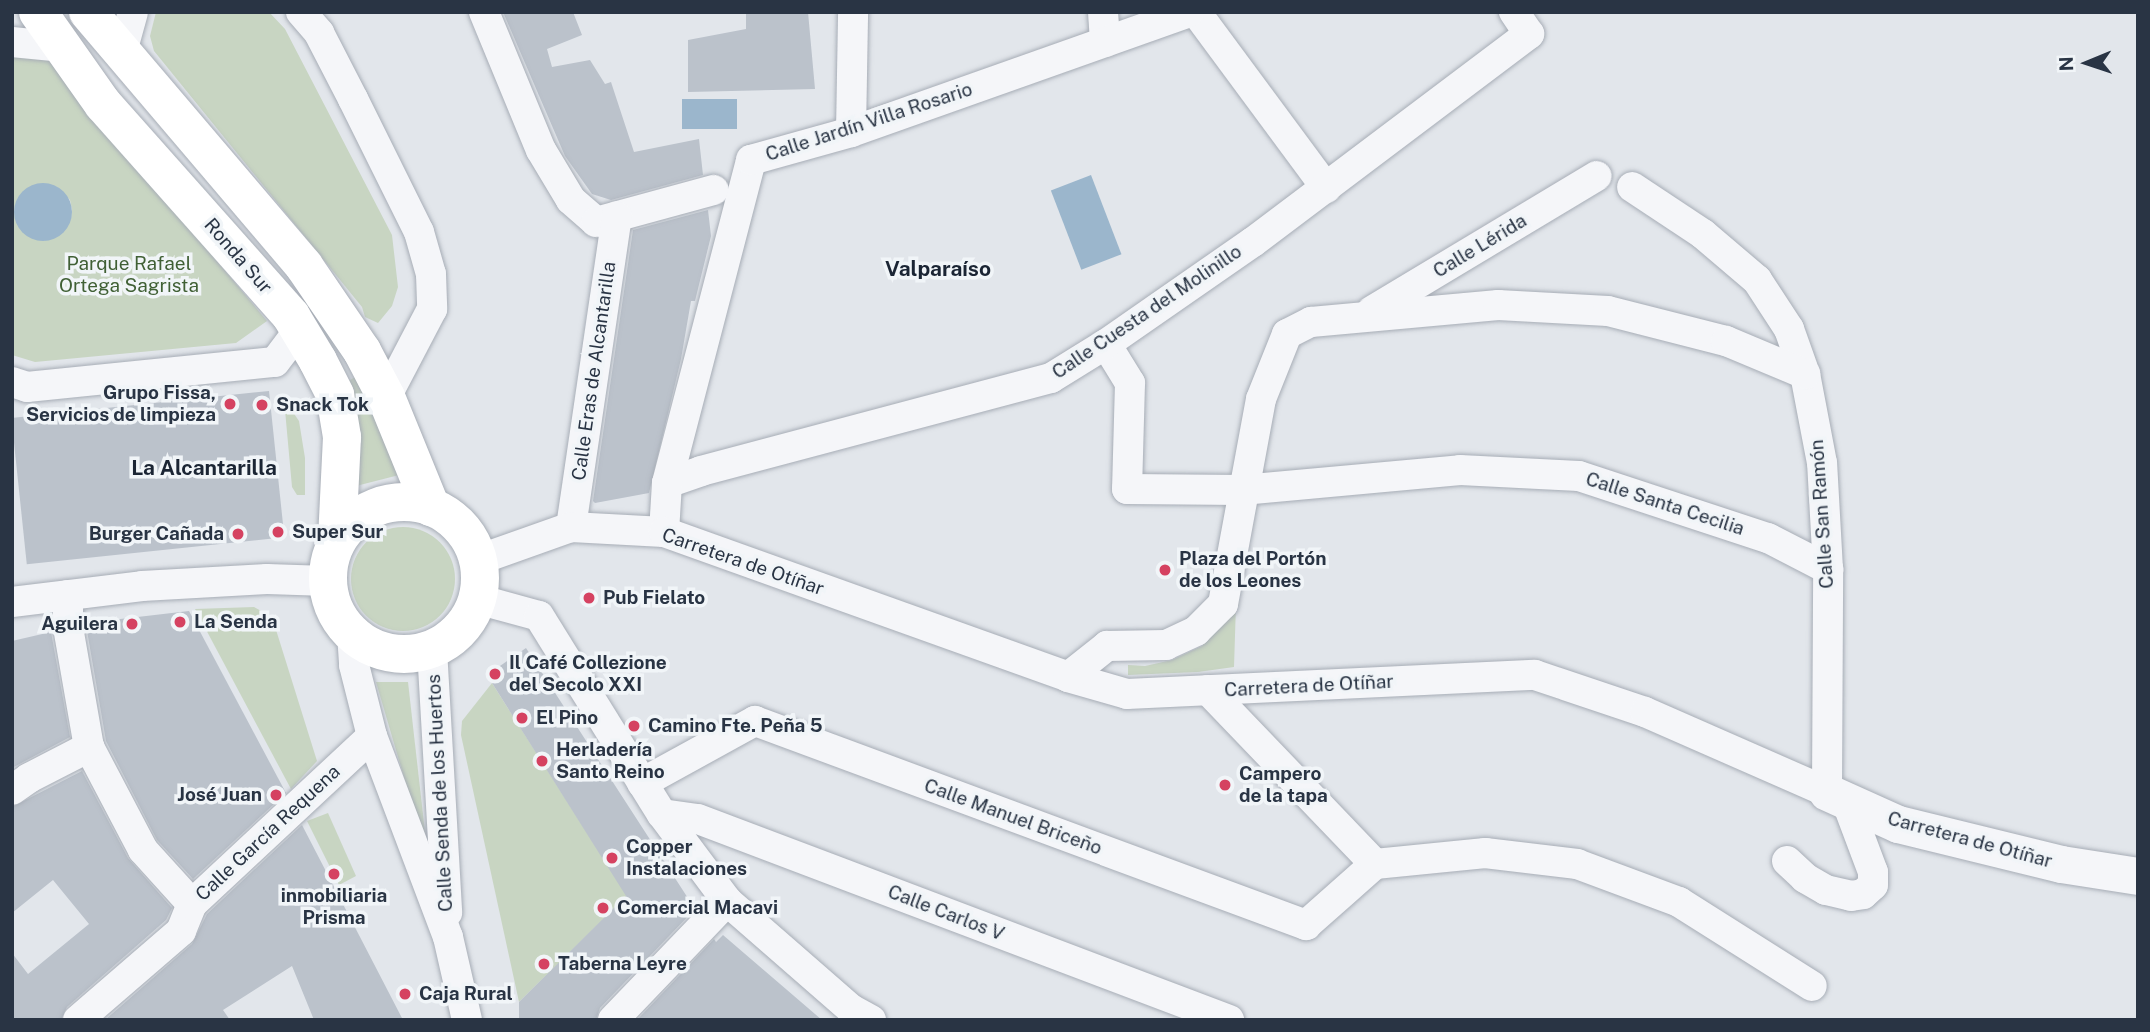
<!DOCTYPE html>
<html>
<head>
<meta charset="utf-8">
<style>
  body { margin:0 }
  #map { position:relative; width:2150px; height:1032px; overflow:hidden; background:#e2e6eb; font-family:"Public Sans",sans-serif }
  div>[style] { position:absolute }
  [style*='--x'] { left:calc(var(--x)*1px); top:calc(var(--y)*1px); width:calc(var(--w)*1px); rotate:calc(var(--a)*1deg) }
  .green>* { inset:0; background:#c8d5c2 }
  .round { border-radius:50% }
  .water>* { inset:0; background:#9bb6cc; transform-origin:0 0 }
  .building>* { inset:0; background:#bbc2cb; transform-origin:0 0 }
  .roads { filter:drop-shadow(0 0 2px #a7adb6) drop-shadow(0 0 2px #a7adb6) }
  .minor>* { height:30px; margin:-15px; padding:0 15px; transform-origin:15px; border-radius:15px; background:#f5f6f9 }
  .tertiary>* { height:37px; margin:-18.5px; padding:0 18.5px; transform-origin:18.5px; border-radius:18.5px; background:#f5f6f9 }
  .secondary>* { height:38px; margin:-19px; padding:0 19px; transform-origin:19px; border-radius:19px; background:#fff }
  .secondary>.ring { margin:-19px; padding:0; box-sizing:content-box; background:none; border:38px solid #fff; border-radius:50% }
  .dots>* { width:19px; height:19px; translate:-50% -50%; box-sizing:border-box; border:4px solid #f1f5f8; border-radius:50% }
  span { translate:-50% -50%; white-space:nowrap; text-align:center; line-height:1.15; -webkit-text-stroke:7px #f1f5f8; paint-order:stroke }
  .street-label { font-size:19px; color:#293444 }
  .park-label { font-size:19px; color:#406035 }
  .poi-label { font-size:19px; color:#293444; font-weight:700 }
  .right { translate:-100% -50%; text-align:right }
  .left { translate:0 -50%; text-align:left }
  .neighbourhood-label { font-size:21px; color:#1b2534; font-weight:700 }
  .frame { position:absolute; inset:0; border:14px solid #293444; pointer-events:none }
  .north { position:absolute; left:2052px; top:28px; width:70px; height:70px; -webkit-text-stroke:5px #f1f5f8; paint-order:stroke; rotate:268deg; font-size:19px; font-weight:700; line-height:28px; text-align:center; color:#293444 }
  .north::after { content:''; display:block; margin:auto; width:24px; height:32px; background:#293444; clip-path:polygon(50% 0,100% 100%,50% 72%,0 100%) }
</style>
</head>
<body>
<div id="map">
  <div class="green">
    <div style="clip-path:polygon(156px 12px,269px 12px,285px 29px,392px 235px,398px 287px,392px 306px,378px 323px,365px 317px,362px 307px,154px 51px,150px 36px)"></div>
    <div style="clip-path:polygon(evenodd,12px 57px,48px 59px,267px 321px,236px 343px,35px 362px,12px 355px,12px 57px,39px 184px,57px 187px,70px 200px,72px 209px,71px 219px,44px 241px,26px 235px,30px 187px,39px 184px)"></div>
    <div style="clip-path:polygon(355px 377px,403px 474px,356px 486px,347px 382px)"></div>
    <div style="clip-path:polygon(284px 399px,299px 421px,305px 458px,305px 495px,297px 495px,292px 487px)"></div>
    <div class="round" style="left:351px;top:527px;width:104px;height:104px"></div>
    <div style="clip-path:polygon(1236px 604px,1234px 667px,1198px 672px,1128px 675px,1128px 665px,1145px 666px,1172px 660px,1202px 646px)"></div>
    <div style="clip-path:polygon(254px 607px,272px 617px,317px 761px,291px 789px,195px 609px)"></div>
    <div style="clip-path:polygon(376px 682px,408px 682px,428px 859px)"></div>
    <div style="clip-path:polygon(492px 683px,627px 896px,519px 1002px,461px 735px,462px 721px)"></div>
    <div style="clip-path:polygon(328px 813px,356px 876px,339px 885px,307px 821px)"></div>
  </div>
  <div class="water">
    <div style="left:682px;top:99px;width:55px;height:30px"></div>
    <div style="left:1091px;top:175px;width:85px;height:43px;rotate:69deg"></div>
    <div class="round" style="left:14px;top:183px;width:58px;height:58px"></div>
  </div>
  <div class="building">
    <div style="clip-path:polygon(503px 12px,573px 12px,582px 35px,547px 49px,552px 67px,590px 60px,605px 84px,611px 82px,634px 152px,699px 139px,703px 175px,611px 200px,592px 194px,565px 156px)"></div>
    <div style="clip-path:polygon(746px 12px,808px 12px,815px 89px,688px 92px,688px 40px,746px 29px)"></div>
    <div style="clip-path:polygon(708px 210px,711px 236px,695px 301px,691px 301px,681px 359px,649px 493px,595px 503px,593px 501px,633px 230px)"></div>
    <div style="left:269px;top:391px;width:147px;height:259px;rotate:84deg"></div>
    <div style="clip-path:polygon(189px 611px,286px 793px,193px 879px,157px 840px,106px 741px,86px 625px,86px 623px)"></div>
    <div style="clip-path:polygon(51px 632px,70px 737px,12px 768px,12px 641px)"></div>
    <div style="clip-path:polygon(526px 648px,695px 909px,600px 1008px,596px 1020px,519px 1020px,519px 1002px,626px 896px,487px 675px)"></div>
    <div style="clip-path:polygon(82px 771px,128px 858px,172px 908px,166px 920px,67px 1007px,61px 1020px,12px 1020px,12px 953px,28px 974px,89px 924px,53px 880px,12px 913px,12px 807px)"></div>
    <div style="clip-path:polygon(302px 825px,403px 1020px,314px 1020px,292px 966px,223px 1010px,230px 1020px,105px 1020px,192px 944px,207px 914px)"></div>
    <div style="clip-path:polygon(723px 935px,822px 1020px,637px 1020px,714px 939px,716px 942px)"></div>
  </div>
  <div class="roads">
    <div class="minor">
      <div style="--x:301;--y:12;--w:28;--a:49"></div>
      <div style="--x:319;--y:33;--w:74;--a:62.7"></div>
      <div style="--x:353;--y:99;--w:148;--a:63.6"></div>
      <div style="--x:419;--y:232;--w:44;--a:74.1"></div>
      <div style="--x:431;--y:274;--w:35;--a:88"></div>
      <div style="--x:432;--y:309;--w:99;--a:117.6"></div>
      <div style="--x:484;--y:12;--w:149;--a:67.6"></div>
      <div style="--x:541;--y:150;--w:58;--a:59"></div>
      <div style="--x:571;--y:200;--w:33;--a:41"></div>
      <div style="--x:596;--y:222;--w:122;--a:-15.2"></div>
      <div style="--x:1103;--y:12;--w:30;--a:86"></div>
      <div style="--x:1196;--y:12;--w:219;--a:53.5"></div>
      <div style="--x:12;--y:42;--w:49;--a:5.8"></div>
      <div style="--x:122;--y:52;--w:41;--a:-74.6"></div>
      <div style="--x:851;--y:132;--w:120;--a:-89"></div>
      <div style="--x:1372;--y:311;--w:262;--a:-31"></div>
      <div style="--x:1106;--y:344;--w:46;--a:58.4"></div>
      <div style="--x:1130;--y:383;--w:106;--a:91.6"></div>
      <div style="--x:1127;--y:489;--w:115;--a:0.5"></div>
      <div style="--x:1242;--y:490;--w:219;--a:-5.2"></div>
      <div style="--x:1460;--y:470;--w:119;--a:2.9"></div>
      <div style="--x:1579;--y:476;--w:199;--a:18.2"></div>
      <div style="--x:1768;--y:538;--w:68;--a:27.3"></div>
      <div style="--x:12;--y:382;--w:16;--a:18"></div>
      <div style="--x:27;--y:387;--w:249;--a:-5.8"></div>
      <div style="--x:275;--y:362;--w:39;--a:-53"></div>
      <div style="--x:667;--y:483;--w:36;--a:-19"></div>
      <div style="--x:701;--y:471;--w:362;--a:-14.9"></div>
      <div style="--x:1051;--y:378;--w:65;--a:-31.7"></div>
      <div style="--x:1106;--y:344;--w:179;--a:-34.8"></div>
      <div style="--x:1253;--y:242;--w:346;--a:-37"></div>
      <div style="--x:1529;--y:34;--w:27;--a:-124"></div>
      <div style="--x:571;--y:527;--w:314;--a:-81.6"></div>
      <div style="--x:664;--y:532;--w:49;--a:-86.5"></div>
      <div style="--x:667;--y:483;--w:334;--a:-75.4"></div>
      <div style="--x:751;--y:160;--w:104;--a:-15.6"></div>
      <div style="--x:851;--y:132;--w:359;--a:-19.5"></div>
      <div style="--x:478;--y:560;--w:99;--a:-19.5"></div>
      <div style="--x:571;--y:527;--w:93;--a:3.1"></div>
      <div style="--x:664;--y:532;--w:429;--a:19.7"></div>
      <div style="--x:1068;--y:677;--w:61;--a:16.1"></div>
      <div style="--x:1127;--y:694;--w:408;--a:-2.7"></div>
      <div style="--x:1535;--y:675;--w:116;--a:18.6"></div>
      <div style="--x:1645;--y:712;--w:199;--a:23.7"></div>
      <div style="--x:1827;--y:792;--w:223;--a:-89.7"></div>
      <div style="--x:1828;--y:569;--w:106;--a:-93.2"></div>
      <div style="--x:1822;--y:463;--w:91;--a:-100.8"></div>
      <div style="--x:1805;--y:374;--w:48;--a:-109.6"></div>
      <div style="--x:1789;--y:329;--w:59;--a:-123.1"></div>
      <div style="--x:1757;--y:280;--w:71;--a:-139.6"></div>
      <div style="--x:1703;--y:234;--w:85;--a:-146.5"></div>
      <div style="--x:68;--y:595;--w:32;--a:90"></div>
      <div style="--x:68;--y:627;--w:122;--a:80.1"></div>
      <div style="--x:89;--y:747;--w:116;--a:62.3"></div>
      <div style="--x:143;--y:850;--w:73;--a:47.8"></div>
      <div style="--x:477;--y:599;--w:64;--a:15.3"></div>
      <div style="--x:539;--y:616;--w:233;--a:58.2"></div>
      <div style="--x:662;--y:814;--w:109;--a:53.2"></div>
      <div style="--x:727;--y:901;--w:164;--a:41.1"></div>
      <div style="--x:851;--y:1009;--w:23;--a:29"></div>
      <div style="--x:12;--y:602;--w:131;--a:-7"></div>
      <div style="--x:142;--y:586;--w:125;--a:-3.2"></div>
      <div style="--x:267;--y:579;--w:60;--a:1.9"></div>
      <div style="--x:352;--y:634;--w:31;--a:86"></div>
      <div style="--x:354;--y:665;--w:73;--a:75.8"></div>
      <div style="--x:372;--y:736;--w:215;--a:69.3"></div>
      <div style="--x:448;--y:937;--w:85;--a:77.1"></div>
      <div style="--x:432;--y:649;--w:264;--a:86.7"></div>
      <div style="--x:1068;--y:677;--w:50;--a:-38.5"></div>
      <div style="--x:1107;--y:646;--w:59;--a:-1"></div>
      <div style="--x:1166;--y:645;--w:33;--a:-25"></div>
      <div style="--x:1196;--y:631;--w:38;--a:-45"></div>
      <div style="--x:1223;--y:604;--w:208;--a:-79.5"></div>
      <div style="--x:1261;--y:399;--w:70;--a:-68.2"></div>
      <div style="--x:1287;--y:334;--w:27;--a:-27"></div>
      <div style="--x:1311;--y:322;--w:188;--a:-5.2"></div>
      <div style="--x:1498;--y:305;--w:110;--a:3.1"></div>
      <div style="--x:1608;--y:311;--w:122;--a:14.3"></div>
      <div style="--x:1726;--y:341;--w:86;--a:22.7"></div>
      <div style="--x:1208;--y:690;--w:241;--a:46.2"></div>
      <div style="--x:642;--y:783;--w:129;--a:-28.8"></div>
      <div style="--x:755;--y:721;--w:588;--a:20.32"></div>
      <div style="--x:1306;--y:925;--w:92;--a:-41.5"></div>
      <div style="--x:1375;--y:864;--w:111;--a:-5.7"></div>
      <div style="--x:1485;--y:853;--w:93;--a:6.8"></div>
      <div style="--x:1577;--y:864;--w:109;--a:20.4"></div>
      <div style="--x:1679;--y:902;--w:157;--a:32.3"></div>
      <div style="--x:12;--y:790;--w:21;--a:-35"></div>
      <div style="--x:29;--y:778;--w:68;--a:-27.3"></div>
      <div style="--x:662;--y:814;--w:36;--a:8"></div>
      <div style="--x:698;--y:819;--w:568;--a:20.73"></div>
      <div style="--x:1787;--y:861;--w:25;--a:43"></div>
      <div style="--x:1805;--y:878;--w:24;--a:30"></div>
      <div style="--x:1826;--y:890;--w:26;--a:13"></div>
      <div style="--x:1851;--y:896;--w:12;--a:-9"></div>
      <div style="--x:1863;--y:894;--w:13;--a:-42"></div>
      <div style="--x:1873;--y:885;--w:13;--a:-90"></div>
      <div style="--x:1873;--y:872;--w:74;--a:-110.6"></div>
      <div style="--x:78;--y:1020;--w:136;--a:-40.8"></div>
      <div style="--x:181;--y:931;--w:29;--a:-68"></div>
      <div style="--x:192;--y:904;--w:246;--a:-43"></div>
      <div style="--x:613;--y:1020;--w:165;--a:-46.2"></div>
    </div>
    <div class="tertiary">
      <div style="--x:1827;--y:792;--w:78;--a:24.3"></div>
      <div style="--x:1898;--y:824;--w:168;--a:13.8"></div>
      <div style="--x:2061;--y:864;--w:78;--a:8.9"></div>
    </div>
    <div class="secondary">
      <div style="--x:38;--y:12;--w:113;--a:54.8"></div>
      <div style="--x:103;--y:104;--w:283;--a:48.4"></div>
      <div style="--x:291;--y:316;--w:52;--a:59"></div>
      <div style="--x:318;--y:361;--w:38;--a:63"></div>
      <div style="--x:335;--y:395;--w:43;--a:80.5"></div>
      <div style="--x:342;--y:437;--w:103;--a:92.8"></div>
      <div style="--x:88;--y:12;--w:333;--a:49.6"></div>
      <div style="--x:304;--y:266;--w:103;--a:55.7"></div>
      <div style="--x:362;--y:351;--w:52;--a:62.4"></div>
      <div style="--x:386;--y:397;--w:119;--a:67.8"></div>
      <div class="ring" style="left:328px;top:502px;width:114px;height:114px"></div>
    </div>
  </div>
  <div class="dots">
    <div style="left:230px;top:404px;background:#d54261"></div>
    <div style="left:262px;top:405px;background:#d54261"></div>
    <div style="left:278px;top:532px;background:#d54261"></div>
    <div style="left:238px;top:534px;background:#d54261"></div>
    <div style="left:1165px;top:570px;background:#d54261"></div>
    <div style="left:589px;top:598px;background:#d54261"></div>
    <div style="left:180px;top:622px;background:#d54261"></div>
    <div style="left:132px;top:624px;background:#d54261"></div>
    <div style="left:495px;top:674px;background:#d54261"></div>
    <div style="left:522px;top:718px;background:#d54261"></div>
    <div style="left:634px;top:726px;background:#d54261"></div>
    <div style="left:542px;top:761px;background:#d54261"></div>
    <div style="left:1225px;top:785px;background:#d54261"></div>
    <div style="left:276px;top:795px;background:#d54261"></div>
    <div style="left:612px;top:858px;background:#d54261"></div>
    <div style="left:334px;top:874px;background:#d54261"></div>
    <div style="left:603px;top:908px;background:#d54261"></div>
    <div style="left:544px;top:964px;background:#d54261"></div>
    <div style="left:405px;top:994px;background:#d54261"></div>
  </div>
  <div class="street-label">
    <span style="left:869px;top:122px;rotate:-18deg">Calle Jardín Villa Rosario</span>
    <span style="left:1480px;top:246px;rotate:-31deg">Calle Lérida</span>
    <span style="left:238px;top:256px;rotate:49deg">Ronda Sur</span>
    <span style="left:1147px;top:312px;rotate:-34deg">Calle Cuesta del Molinillo</span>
    <span style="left:594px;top:371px;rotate:-82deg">Calle Eras de Alcantarilla</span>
    <span style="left:1665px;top:504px;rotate:18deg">Calle Santa Cecilia</span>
    <span style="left:1822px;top:514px;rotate:-94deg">Calle San Ramón</span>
    <span style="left:743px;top:562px;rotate:19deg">Carretera de Otíñar</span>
    <span style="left:1309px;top:686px;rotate:-3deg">Carretera de Otíñar</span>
    <span style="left:440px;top:793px;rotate:-93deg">Calle Senda de los Huertos</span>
    <span style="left:1013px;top:817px;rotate:20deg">Calle Manuel Briceño</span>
    <span style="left:268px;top:833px;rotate:-43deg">Calle García Requena</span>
    <span style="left:1970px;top:840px;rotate:15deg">Carretera de Otíñar</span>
    <span style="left:946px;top:913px;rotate:21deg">Calle Carlos V</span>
  </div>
  <div class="park-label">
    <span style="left:129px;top:275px">Parque Rafael<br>Ortega Sagrista</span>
  </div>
  <div class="poi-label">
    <span class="right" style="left:216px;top:404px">Grupo Fissa,<br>Servicios de limpieza</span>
    <span class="left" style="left:276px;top:405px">Snack Tok</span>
    <span class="left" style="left:292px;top:532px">Super Sur</span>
    <span class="right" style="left:224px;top:534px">Burger Cañada</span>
    <span class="left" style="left:1179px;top:570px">Plaza del Portón<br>de los Leones</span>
    <span class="left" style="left:603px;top:598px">Pub Fielato</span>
    <span class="left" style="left:194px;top:622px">La Senda</span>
    <span class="right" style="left:118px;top:624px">Aguilera</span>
    <span class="left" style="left:509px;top:674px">Il Café Collezione<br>del Secolo XXI</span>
    <span class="left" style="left:536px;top:718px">El Pino</span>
    <span class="left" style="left:648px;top:726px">Camino Fte. Peña 5</span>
    <span class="left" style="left:556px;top:761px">Herladería<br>Santo Reino</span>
    <span class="left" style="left:1239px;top:785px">Campero<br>de la tapa</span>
    <span class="right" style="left:262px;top:795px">José Juan</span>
    <span class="left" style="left:626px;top:858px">Copper<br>Instalaciones</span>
    <span style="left:334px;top:907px">inmobiliaria<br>Prisma</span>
    <span class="left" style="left:617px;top:908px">Comercial Macavi</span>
    <span class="left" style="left:558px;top:964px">Taberna Leyre</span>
    <span class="left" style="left:419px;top:994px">Caja Rural</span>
  </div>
  <div class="neighbourhood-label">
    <span style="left:938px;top:269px">Valparaíso</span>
    <span style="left:204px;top:468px">La Alcantarilla</span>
  </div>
  <div class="frame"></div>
  <div class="north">N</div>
</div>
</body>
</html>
